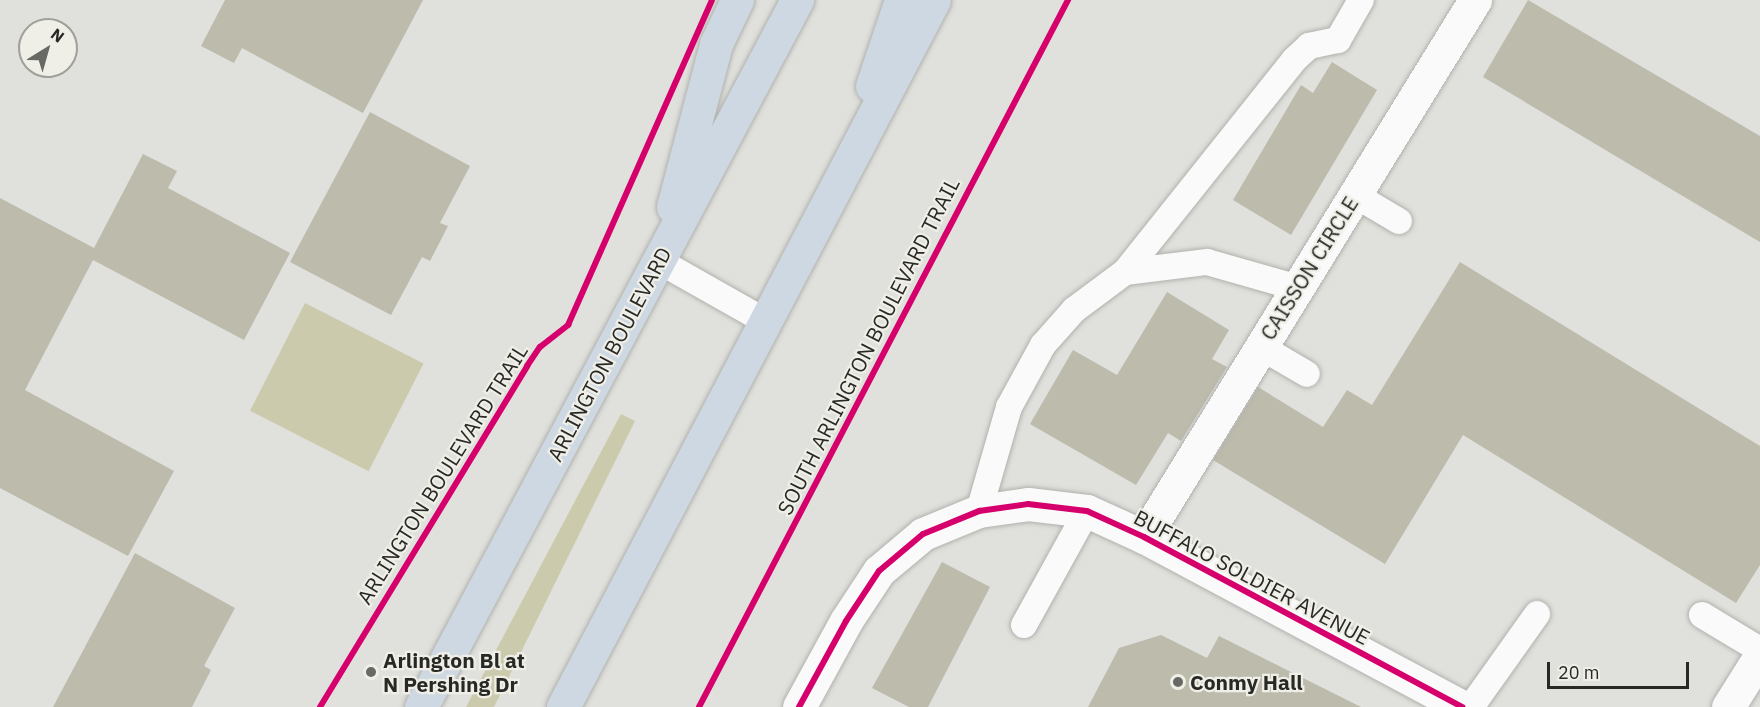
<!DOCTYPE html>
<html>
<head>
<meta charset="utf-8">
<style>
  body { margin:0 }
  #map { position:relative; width:1760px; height:707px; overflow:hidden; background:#e0e0dc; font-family:"IBM Plex Sans",sans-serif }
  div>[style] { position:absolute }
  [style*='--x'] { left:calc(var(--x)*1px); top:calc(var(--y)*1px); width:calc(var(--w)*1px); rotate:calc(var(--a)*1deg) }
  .green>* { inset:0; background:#cccaac; transform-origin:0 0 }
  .building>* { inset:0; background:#bcbbac }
  .roads { filter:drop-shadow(0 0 2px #b1b1ad) drop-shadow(0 0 2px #b1b1ad) }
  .lane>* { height:26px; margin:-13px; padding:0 13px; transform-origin:13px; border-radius:13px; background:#fafafa }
  .street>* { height:33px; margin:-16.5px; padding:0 16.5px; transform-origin:16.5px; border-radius:16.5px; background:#fafafa }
  .highway>* { height:33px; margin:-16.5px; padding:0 16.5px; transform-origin:16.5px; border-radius:16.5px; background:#ced8e2 }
  .cycleway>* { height:6px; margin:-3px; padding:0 3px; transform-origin:3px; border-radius:3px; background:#d6006c }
  .dots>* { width:16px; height:16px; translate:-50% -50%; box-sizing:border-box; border:3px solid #efefe8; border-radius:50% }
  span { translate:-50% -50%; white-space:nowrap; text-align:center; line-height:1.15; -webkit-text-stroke:4.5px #efefe8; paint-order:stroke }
  .street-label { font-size:21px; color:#282825 }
  .poi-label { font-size:21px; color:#282825; font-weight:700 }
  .left { translate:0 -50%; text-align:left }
  .north { position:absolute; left:18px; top:18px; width:60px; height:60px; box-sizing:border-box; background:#efefe8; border:2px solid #9f9f9a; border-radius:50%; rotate:37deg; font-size:16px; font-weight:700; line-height:24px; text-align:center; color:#282825 }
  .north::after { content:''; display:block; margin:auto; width:21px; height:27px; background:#686865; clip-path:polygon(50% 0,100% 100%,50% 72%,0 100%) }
  .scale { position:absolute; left:1547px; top:662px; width:142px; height:27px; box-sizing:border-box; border:3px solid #282825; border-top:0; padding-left:8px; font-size:18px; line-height:21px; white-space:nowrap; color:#282825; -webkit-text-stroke:4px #efefe8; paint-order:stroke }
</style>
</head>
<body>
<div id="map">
  <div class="green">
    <div style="left:305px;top:303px;width:133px;height:121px;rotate:27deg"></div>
    <div style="clip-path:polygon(621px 414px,635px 421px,494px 707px,466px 707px)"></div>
  </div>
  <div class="building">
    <div style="clip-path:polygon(225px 0,423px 0,363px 113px,242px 48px,234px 63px,201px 46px)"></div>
    <div style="clip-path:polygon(1528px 0,1760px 136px,1760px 242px,1483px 77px)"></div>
    <div style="clip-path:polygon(1332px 62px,1377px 90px,1291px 235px,1233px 200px,1301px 85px,1313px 93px)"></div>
    <div style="clip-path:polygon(370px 112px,470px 166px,440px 223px,448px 226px,430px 261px,422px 257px,391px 315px,290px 262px)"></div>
    <div style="clip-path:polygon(143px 154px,177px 171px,168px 188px,290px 253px,244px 340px,93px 260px,25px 390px,174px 471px,128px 556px,0 488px,0 198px,94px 248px)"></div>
    <div style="clip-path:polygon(1460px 262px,1760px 446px,1760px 565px,1736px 603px,1463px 435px,1385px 564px,1213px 460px,1258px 387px,1323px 427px,1347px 390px,1372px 405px)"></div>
    <div style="clip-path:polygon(1167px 292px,1229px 330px,1212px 359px,1227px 367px,1181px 441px,1168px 433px,1136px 485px,1030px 424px,1073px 350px,1117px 375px)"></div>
    <div style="clip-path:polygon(135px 553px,235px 608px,204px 666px,211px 670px,192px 707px,53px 707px)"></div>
    <div style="clip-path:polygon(942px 562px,990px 587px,928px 707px,909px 707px,872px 688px)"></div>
    <div style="clip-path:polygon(1161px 635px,1207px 658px,1219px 636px,1361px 707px,1088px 707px,1119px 648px)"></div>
  </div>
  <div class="roads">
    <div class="lane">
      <div style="--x:1355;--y:195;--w:51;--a:30.6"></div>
      <div style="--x:659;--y:261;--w:124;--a:29.5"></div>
      <div style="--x:1125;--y:272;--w:271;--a:-51.4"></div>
      <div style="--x:1294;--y:60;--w:21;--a:-43"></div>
      <div style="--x:1309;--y:46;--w:30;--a:-12"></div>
      <div style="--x:1338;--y:40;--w:46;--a:-60.1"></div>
      <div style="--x:1261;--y:347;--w:53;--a:30.4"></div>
      <div style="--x:979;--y:511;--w:108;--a:-73.9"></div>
      <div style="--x:1009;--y:407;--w:71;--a:-61.3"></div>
      <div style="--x:1043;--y:345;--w:47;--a:-48.5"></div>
      <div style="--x:1074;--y:310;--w:64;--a:-36.7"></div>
      <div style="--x:1125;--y:272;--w:83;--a:-7"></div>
      <div style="--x:1207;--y:262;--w:95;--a:15.9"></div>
      <div style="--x:1702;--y:615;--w:68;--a:31.1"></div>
      <div style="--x:1024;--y:625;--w:130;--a:-61.1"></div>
      <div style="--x:1471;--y:707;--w:114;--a:-54.6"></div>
    </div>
    <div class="street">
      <div style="--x:1144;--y:537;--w:631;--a:-58.35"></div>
      <div style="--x:799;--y:707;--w:98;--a:-61.3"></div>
      <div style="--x:846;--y:621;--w:60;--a:-56.6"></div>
      <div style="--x:879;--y:571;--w:57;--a:-40.1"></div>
      <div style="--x:923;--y:534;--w:61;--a:-22.3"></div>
      <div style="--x:979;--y:511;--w:49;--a:-8.1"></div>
      <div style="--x:1028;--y:504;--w:59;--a:6.8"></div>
      <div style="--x:1087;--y:511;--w:63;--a:24.5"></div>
      <div style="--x:1144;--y:537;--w:361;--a:28.1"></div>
      <div style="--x:1728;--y:707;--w:60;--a:-57.9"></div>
    </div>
    <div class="highway">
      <div style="--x:872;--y:86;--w:91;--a:-71.4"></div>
      <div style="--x:673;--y:207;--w:169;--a:-75.2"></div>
      <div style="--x:716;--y:44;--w:49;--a:-64.5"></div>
      <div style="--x:421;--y:707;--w:801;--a:-61.99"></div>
      <div style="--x:563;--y:707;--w:798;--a:-62.31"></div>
    </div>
  </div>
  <div class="cycleway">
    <div style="--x:320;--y:707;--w:399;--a:-58.7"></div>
    <div style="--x:527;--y:366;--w:23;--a:-56"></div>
    <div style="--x:540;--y:347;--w:36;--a:-38"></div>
    <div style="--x:568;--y:325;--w:355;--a:-66.1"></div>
    <div style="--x:699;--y:707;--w:798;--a:-62.44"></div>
    <div style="--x:799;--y:707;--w:98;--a:-61.3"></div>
    <div style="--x:846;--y:621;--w:60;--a:-56.6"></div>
    <div style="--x:879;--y:571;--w:57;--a:-40.1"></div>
    <div style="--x:923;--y:534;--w:61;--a:-22.3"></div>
    <div style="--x:979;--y:511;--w:49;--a:-8.1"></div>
    <div style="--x:1028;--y:504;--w:59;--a:6.8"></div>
    <div style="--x:1087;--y:511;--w:63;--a:24.5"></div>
    <div style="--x:1144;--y:537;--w:361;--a:28.1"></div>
  </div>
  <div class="dots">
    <div style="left:371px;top:672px;background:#686865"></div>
    <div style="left:1178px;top:682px;background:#686865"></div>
  </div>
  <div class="street-label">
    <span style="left:1309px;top:268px;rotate:-58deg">CAISSON CIRCLE</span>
    <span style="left:868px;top:346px;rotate:-63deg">SOUTH ARLINGTON BOULEVARD TRAIL</span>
    <span style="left:609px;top:354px;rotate:-62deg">ARLINGTON BOULEVARD</span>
    <span style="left:442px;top:474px;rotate:-58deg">ARLINGTON BOULEVARD TRAIL</span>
    <span style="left:1252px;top:577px;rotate:28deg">BUFFALO SOLDIER AVENUE</span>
  </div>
  <div class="poi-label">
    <span class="left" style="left:383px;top:672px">Arlington Bl at<br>N Pershing Dr</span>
    <span class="left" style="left:1190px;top:682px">Conmy Hall</span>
  </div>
  <div class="north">N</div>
  <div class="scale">20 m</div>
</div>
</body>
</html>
